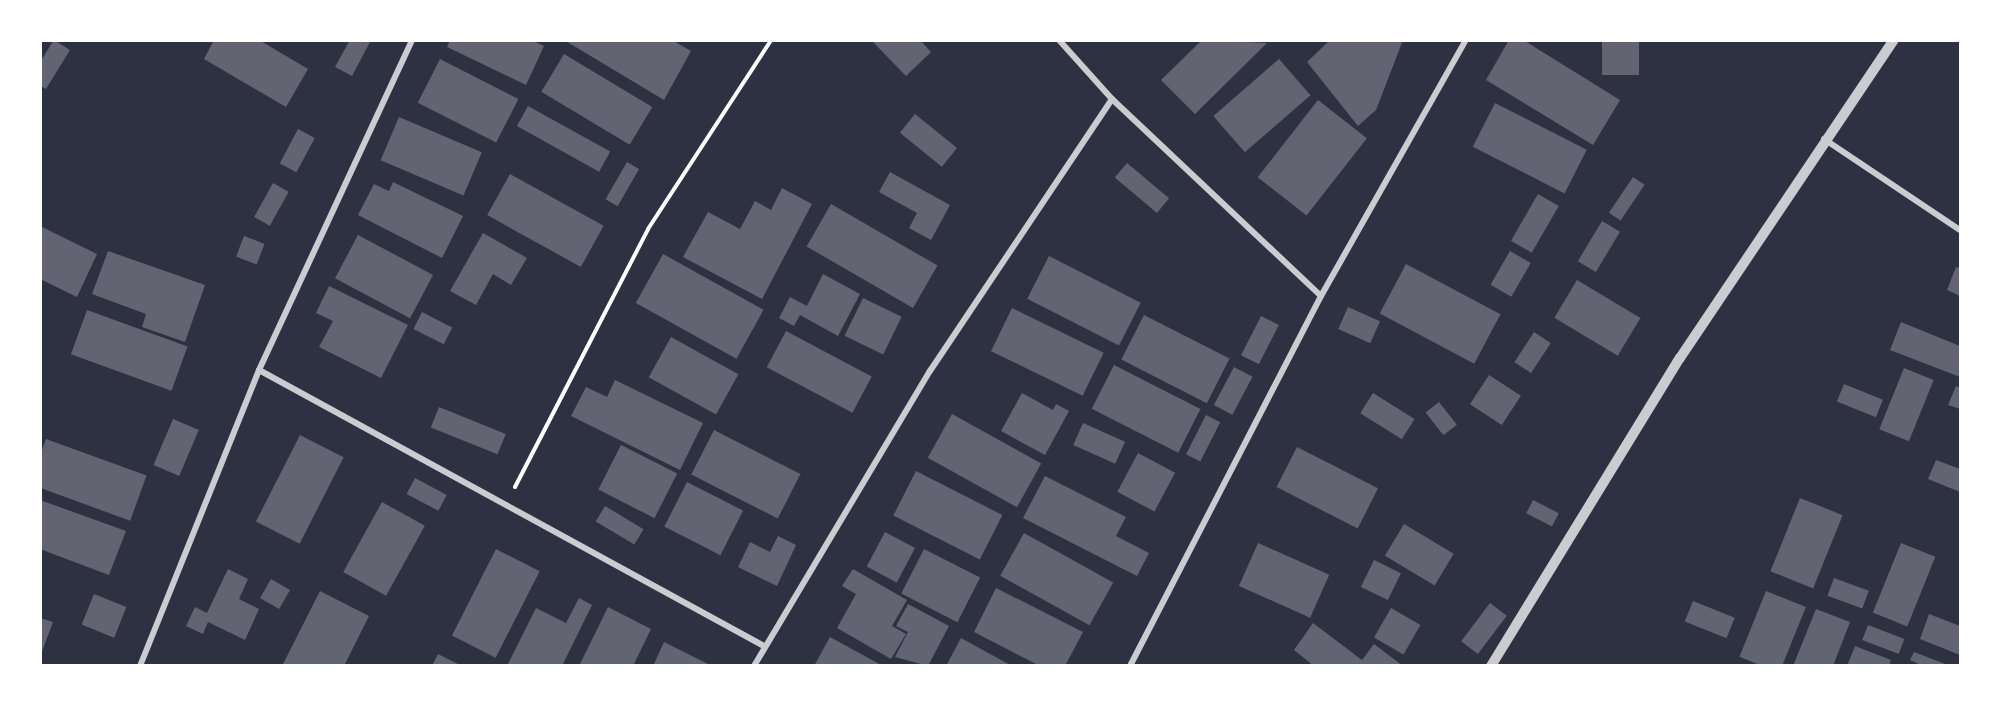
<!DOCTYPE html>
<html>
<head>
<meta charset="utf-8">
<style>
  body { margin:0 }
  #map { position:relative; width:2001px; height:706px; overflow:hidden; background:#2d3142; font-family:"PT Serif",serif }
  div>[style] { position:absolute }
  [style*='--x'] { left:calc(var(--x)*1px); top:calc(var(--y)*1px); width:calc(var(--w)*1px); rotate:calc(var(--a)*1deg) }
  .building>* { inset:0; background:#626471; transform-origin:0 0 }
  .path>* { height:4px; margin:-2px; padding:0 2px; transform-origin:2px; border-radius:2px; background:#fff }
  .minor>* { height:6px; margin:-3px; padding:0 3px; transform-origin:3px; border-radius:3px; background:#caccd0 }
  .tertiary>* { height:10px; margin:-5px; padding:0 5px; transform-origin:5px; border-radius:5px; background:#caccd0 }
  span { translate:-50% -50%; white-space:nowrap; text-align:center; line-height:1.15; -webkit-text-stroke:6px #fff; paint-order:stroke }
  .frame { position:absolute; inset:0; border:42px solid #fff; pointer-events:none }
</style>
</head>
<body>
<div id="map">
  <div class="building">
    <div style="clip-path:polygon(54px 40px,70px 50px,46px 89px,40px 86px,40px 62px)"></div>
    <div style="clip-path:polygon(214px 40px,259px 40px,308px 69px,286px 107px,204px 59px)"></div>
    <div style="clip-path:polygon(350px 40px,370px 42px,352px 76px,335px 67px)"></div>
    <div style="clip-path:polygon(450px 40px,531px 40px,544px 46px,526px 85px,447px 47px)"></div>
    <div style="clip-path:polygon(564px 40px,672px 40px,691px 51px,664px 100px)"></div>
    <div style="clip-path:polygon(871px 40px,920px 40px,931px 52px,906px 76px)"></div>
    <div style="clip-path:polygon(1202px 40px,1267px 43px,1195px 114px,1161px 80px)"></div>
    <div style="clip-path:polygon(1330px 40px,1403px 40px,1376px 110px,1358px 126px,1307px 62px)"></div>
    <div style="clip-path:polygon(1509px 40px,1523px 40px,1620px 100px,1593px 145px,1486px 80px)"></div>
    <div style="left:1602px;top:40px;width:37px;height:35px"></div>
    <div style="left:564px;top:54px;width:103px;height:44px;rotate:31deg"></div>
    <div style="left:440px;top:59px;width:88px;height:49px;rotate:27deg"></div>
    <div style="left:1279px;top:59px;width:48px;height:87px;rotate:49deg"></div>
    <div style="left:1318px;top:100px;width:62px;height:98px;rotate:38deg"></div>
    <div style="left:1495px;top:103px;width:103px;height:49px;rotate:27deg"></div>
    <div style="left:528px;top:106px;width:94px;height:23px;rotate:29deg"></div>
    <div style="left:915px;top:114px;width:54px;height:24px;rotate:39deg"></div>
    <div style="left:399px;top:117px;width:90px;height:47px;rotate:23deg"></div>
    <div style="left:298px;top:129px;width:19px;height:39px;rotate:28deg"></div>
    <div style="left:627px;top:162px;width:14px;height:43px;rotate:30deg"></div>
    <div style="left:1127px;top:163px;width:55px;height:19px;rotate:40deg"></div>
    <div style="clip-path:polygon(890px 172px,950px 205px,931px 240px,909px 228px,917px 213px,879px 192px)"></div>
    <div style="left:510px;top:174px;width:107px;height:47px;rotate:29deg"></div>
    <div style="left:1633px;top:177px;width:14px;height:43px;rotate:34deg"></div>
    <div style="clip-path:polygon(393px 182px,463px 216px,442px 258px,358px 215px,374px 184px,389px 191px)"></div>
    <div style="left:273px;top:183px;width:18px;height:39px;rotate:29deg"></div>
    <div style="clip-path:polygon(782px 188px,812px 204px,762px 299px,683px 257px,708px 212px,740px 229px,755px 201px,771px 210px)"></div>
    <div style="left:1538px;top:194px;width:24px;height:54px;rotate:30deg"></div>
    <div style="left:831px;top:204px;width:123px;height:49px;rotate:30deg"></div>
    <div style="left:1602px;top:221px;width:21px;height:47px;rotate:31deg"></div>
    <div style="clip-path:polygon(40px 226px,97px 254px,77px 297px,40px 279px)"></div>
    <div style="clip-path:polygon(483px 233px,527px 258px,511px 285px,493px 274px,476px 305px,450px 291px)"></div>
    <div style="left:358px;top:235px;width:85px;height:49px;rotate:28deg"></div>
    <div style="left:244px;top:236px;width:22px;height:22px;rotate:21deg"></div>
    <div style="clip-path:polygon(108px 251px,205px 285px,185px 342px,142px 327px,146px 314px,92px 294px)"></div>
    <div style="left:1510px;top:251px;width:24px;height:39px;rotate:30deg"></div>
    <div style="left:663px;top:254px;width:115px;height:56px;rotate:29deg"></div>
    <div style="left:1049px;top:256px;width:103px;height:48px;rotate:27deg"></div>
    <div style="left:1406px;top:264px;width:107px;height:56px;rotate:28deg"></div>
    <div style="clip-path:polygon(1956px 267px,1960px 268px,1960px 296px,1947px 290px)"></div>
    <div style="clip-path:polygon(823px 274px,860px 294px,838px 336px,800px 315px,794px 326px,779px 318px,790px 297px,807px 306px)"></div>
    <div style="left:1577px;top:280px;width:74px;height:44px;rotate:31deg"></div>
    <div style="clip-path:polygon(329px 286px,408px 325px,381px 378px,319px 347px,333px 321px,316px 313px)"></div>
    <div style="left:863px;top:298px;width:43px;height:42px;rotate:26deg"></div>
    <div style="left:1348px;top:307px;width:35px;height:24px;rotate:24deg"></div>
    <div style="left:1012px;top:308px;width:102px;height:48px;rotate:26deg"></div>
    <div style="left:87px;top:310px;width:107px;height:47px;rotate:20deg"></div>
    <div style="left:422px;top:312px;width:34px;height:19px;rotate:27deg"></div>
    <div style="left:1144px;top:315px;width:96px;height:50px;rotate:27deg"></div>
    <div style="left:1261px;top:316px;width:20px;height:44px;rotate:27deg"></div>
    <div style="clip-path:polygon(1901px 322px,1960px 346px,1960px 377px,1890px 350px)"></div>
    <div style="left:786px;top:331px;width:97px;height:41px;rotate:28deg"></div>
    <div style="left:1534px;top:332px;width:20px;height:36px;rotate:33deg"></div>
    <div style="left:671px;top:337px;width:77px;height:46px;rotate:29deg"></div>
    <div style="left:1114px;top:365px;width:97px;height:49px;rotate:27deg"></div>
    <div style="left:1234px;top:367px;width:21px;height:43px;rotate:28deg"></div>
    <div style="left:1904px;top:368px;width:32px;height:66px;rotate:22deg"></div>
    <div style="left:1489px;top:375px;width:38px;height:35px;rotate:33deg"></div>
    <div style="clip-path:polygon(615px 380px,703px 423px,680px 470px,571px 416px,586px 387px,607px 397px)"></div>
    <div style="left:1844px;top:384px;width:42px;height:19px;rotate:22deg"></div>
    <div style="clip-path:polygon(1956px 386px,1960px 388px,1960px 409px,1948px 405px)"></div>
    <div style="clip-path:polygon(1022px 393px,1053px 410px,1056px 404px,1069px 411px,1045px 455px,1001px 431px)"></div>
    <div style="left:1373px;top:393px;width:49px;height:24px;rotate:32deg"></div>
    <div style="left:1439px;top:402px;width:29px;height:17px;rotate:52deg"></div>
    <div style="left:439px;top:407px;width:72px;height:22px;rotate:22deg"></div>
    <div style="left:952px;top:414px;width:102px;height:50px;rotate:29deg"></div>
    <div style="left:1206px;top:415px;width:16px;height:44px;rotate:27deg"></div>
    <div style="left:173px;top:419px;width:28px;height:50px;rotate:23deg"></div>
    <div style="left:1083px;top:423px;width:46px;height:24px;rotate:24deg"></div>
    <div style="left:714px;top:430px;width:97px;height:50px;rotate:27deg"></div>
    <div style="left:300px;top:435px;width:49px;height:97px;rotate:27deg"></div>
    <div style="left:46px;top:439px;width:107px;height:48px;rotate:20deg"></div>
    <div style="left:621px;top:445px;width:63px;height:50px;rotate:27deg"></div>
    <div style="left:1297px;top:447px;width:91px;height:45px;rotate:27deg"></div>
    <div style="left:1138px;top:453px;width:42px;height:44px;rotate:28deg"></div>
    <div style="clip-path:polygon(1936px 460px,1960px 469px,1960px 492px,1928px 479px)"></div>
    <div style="left:916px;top:471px;width:97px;height:50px;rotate:27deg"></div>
    <div style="clip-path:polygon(1045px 476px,1126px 517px,1116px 536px,1149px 553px,1137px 576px,1023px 518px)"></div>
    <div style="left:415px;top:478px;width:36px;height:18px;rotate:28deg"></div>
    <div style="left:687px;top:482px;width:63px;height:50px;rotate:27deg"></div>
    <div style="left:1800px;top:498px;width:46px;height:79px;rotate:22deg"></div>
    <div style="clip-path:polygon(40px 500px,126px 531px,109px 575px,40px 549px)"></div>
    <div style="left:1533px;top:500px;width:29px;height:15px;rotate:27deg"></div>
    <div style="left:382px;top:502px;width:49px;height:80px;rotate:29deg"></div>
    <div style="left:605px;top:506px;width:45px;height:18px;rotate:31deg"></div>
    <div style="left:1404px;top:524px;width:58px;height:37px;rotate:31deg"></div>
    <div style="left:885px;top:532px;width:34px;height:39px;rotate:28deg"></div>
    <div style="left:1024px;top:533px;width:102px;height:49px;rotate:29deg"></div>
    <div style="clip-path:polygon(778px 536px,796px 545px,777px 586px,738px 567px,750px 542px,770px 552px)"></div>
    <div style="left:1258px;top:543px;width:78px;height:47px;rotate:24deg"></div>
    <div style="left:1901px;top:543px;width:37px;height:75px;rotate:22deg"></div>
    <div style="left:496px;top:549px;width:49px;height:97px;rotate:27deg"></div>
    <div style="left:924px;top:549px;width:63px;height:50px;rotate:27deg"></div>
    <div style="left:1374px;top:560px;width:30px;height:30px;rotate:26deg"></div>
    <div style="clip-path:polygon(228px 569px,248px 579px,239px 599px,259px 609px,245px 640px,208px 622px,203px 634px,186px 626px,195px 607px,207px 613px)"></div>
    <div style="clip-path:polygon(853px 569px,907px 600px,892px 626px,906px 634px,891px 659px,837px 628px,856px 594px,842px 586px)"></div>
    <div style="left:1834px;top:578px;width:37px;height:19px;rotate:20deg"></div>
    <div style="left:271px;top:579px;width:22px;height:22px;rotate:30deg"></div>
    <div style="clip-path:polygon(996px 588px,1083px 632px,1065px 666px,1040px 666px,974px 632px)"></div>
    <div style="clip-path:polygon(320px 591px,369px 616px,344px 666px,282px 666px)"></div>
    <div style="left:1766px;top:591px;width:43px;height:71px;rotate:22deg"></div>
    <div style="left:94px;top:594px;width:35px;height:33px;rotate:22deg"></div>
    <div style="clip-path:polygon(579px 598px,592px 605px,562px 666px,507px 666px,536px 608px,566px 623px)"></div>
    <div style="left:1693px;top:601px;width:45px;height:22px;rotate:22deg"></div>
    <div style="left:1490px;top:603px;width:21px;height:48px;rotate:37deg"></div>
    <div style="clip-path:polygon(908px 604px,949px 626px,928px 666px,895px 657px,908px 632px,896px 626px)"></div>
    <div style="clip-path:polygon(608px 607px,651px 629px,633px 666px,579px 666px)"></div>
    <div style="left:1391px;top:608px;width:34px;height:34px;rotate:30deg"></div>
    <div style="clip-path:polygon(1816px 609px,1850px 622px,1833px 666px,1793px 666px)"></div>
    <div style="clip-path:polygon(1929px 614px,1960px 626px,1960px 655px,1920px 639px)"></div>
    <div style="clip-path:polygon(40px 618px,53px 622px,41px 654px,40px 654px)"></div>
    <div style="clip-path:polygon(1313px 623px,1362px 660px,1374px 644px,1403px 666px,1314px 666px,1294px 650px)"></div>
    <div style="left:1868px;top:625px;width:39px;height:16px;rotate:21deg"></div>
    <div style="clip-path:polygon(830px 637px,883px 666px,814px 666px)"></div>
    <div style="clip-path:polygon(961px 638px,1012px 666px,946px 666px)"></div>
    <div style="clip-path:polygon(664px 642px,708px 664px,707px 666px,653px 666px)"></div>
    <div style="clip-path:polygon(1855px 646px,1891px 660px,1889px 666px,1847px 666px)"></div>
    <div style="clip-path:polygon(1914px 652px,1948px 665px,1948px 666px,1923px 666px,1910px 660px)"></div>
    <div style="clip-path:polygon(438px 654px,462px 666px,432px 666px)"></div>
  </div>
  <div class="path">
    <div style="--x:515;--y:487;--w:290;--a:-62.7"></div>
    <div style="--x:648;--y:229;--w:225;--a:-56.9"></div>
  </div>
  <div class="minor">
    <div style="--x:1059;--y:40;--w:79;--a:48.1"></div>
    <div style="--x:1112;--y:99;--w:287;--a:43.3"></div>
    <div style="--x:1824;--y:139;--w:164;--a:33.8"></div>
    <div style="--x:259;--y:370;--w:576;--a:28.66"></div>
    <div style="--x:140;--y:666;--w:319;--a:-68.1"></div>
    <div style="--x:259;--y:370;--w:364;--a:-65.1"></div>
    <div style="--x:754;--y:666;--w:344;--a:-59.2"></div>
    <div style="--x:930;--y:371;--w:327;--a:-56.2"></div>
    <div style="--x:1130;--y:666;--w:416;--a:-62.7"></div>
    <div style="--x:1321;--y:296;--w:294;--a:-60.5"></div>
  </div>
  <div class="tertiary">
    <div style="--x:1491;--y:666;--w:361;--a:-58.5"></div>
    <div style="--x:1680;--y:358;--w:383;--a:-56.1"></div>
  </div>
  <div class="frame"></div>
</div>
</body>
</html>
